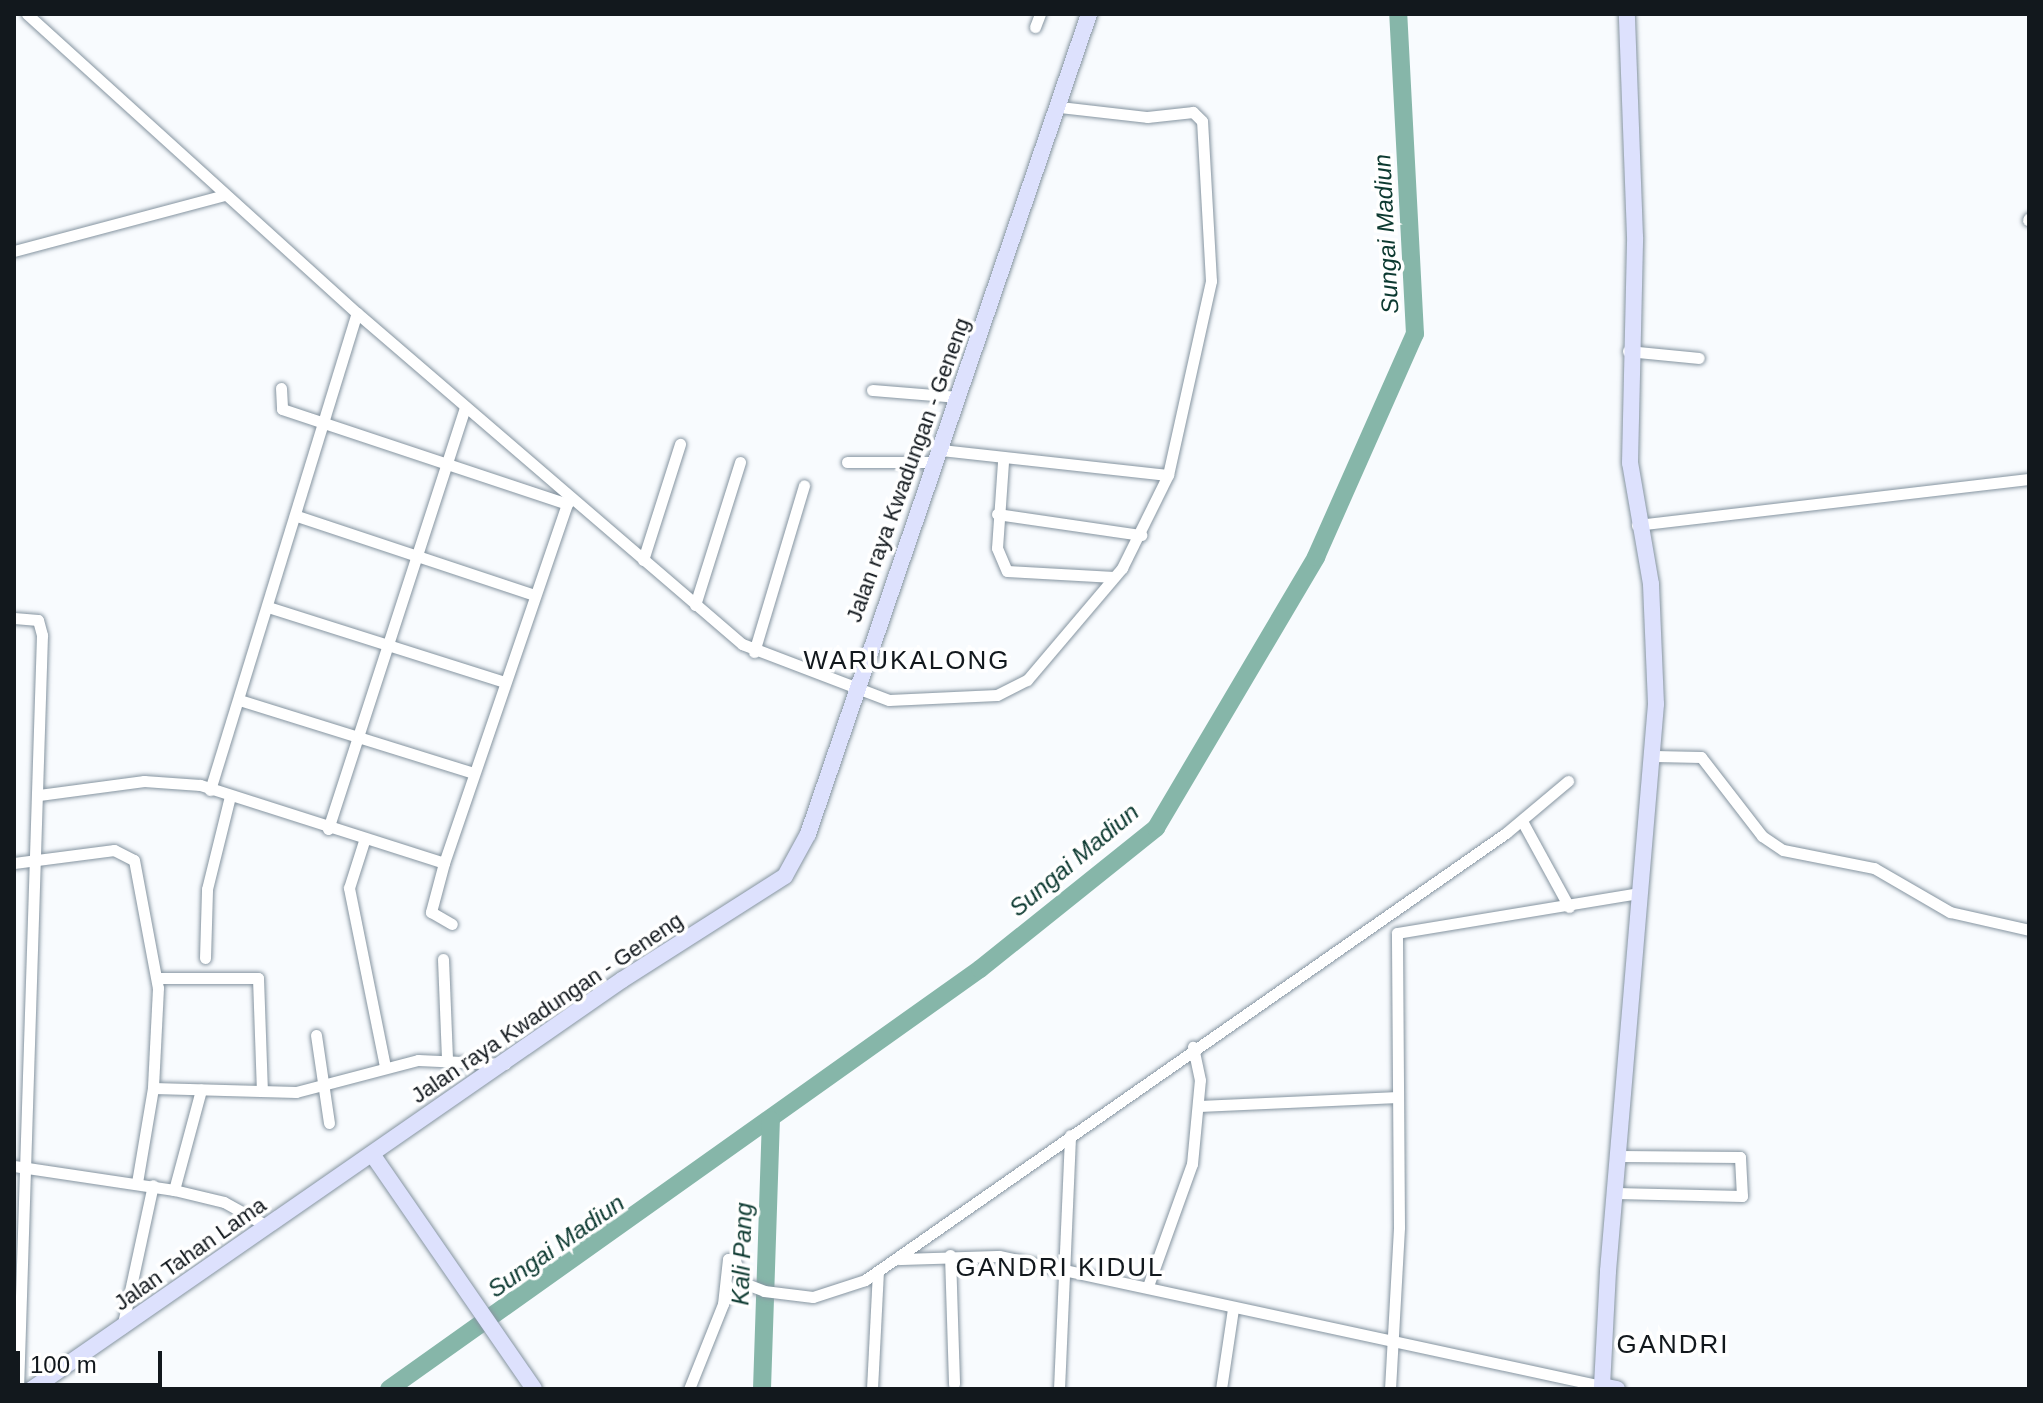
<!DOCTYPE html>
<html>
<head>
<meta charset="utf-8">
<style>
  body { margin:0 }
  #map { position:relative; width:2043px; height:1403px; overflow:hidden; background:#f8fbfe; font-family:Helvetica,sans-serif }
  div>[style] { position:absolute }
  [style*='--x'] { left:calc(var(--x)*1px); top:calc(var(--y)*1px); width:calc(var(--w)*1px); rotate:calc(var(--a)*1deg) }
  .river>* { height:18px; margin:-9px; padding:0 9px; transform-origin:9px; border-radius:9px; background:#86b6a9 }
  .roads { filter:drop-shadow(0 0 2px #8594a0) drop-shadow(0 0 2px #8594a0) }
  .street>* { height:11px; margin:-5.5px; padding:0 5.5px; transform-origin:5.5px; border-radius:5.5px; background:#fff }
  .secondary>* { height:16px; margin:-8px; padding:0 8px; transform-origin:8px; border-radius:8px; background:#dde1fd }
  span { translate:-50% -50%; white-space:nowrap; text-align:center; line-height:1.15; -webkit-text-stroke:7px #fff; paint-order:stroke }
  .street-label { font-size:22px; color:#12181d }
  .water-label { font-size:24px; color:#0c3930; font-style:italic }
  .quarter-label { font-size:26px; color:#12181d; letter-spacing:2px }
  .frame { position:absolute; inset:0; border:16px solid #12181d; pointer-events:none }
  .scale { position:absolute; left:16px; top:1351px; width:146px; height:36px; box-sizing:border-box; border:4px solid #12181d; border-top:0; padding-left:10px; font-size:24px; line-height:28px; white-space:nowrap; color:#12181d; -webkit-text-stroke:6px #fff; paint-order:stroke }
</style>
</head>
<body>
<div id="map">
  <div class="river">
    <div style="--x:389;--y:1389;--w:725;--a:-35.4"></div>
    <div style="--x:980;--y:969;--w:226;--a:-38.7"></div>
    <div style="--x:1156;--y:828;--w:315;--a:-59.4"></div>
    <div style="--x:1316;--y:557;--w:244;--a:-66.1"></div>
    <div style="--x:1415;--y:334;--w:320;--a:-93"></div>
    <div style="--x:762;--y:1389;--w:269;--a:-88.1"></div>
  </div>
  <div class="roads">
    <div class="street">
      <div style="--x:27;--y:14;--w:445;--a:42.2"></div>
      <div style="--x:357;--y:313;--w:508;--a:40.69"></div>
      <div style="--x:742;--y:644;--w:157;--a:20.9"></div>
      <div style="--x:889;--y:700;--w:108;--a:-2.7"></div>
      <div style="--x:997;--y:695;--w:34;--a:-27"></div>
      <div style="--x:1027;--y:680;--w:147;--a:-49.7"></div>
      <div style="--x:1122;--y:568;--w:104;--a:-63.7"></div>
      <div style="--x:1168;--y:475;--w:199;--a:-77.5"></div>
      <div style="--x:1211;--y:281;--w:160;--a:-93.2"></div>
      <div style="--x:1202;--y:121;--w:13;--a:-135"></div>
      <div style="--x:1193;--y:112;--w:46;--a:173.8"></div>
      <div style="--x:1147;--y:117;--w:89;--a:-173.5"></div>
      <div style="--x:1035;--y:27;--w:14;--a:-69"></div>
      <div style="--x:2028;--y:220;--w:2;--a:-63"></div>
      <div style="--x:14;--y:251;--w:218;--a:-14.9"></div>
      <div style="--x:1628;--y:351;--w:71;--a:5.6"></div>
      <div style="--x:281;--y:388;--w:21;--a:87"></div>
      <div style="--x:282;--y:409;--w:300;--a:18.4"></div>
      <div style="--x:567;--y:504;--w:6;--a:-51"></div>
      <div style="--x:872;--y:390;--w:87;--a:4.6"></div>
      <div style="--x:941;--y:450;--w:228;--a:6.3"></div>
      <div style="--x:847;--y:462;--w:90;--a:0"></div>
      <div style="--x:1003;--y:462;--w:86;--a:94"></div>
      <div style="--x:997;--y:548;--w:25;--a:67"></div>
      <div style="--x:1007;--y:571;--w:107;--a:3.2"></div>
      <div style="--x:997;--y:514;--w:146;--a:8.3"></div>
      <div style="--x:297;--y:516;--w:251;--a:18.4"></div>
      <div style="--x:1637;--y:525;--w:395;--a:-6.7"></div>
      <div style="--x:643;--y:560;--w:122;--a:-72.3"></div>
      <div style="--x:695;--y:605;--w:150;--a:-72.5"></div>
      <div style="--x:268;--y:607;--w:249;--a:17.6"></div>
      <div style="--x:14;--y:618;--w:24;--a:5"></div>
      <div style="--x:38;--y:620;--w:16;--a:75"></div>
      <div style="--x:42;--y:635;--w:754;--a:91.82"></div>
      <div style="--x:754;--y:652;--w:174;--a:-73.3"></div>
      <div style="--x:239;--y:700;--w:246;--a:17.3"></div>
      <div style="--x:1654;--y:756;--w:47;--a:1.2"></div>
      <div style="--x:1701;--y:757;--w:100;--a:52.3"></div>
      <div style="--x:1762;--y:836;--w:25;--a:34"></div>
      <div style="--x:1783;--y:850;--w:93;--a:11.2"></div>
      <div style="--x:1874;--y:868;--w:88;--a:30.1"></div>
      <div style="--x:1950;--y:912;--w:81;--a:12.8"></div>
      <div style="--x:210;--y:790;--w:499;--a:-72.9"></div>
      <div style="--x:39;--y:795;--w:106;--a:-7.6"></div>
      <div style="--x:144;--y:781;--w:56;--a:4.1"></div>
      <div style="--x:200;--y:785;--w:256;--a:17.7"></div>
      <div style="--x:444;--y:863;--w:379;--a:-71.1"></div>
      <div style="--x:1522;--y:821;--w:98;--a:61.3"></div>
      <div style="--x:328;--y:829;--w:443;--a:-72"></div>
      <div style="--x:364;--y:841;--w:49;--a:107.7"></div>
      <div style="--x:349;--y:888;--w:183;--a:78.6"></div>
      <div style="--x:14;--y:863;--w:101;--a:-7.4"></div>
      <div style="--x:114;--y:850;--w:22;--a:27"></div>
      <div style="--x:134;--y:860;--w:130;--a:79.4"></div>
      <div style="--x:158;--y:988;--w:100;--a:92.9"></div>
      <div style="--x:153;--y:1088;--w:96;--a:99.6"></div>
      <div style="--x:444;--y:863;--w:51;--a:104.9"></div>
      <div style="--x:431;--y:912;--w:24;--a:30"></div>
      <div style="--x:205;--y:958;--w:69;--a:-88.3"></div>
      <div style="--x:207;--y:889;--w:96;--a:-76.1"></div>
      <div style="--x:443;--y:959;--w:100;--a:87.7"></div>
      <div style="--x:157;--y:978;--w:101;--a:0"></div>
      <div style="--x:258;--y:978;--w:113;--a:88"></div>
      <div style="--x:316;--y:1035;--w:89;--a:81.6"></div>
      <div style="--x:153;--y:1088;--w:143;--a:1.6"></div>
      <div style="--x:296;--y:1092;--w:126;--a:-14.7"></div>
      <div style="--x:418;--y:1060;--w:87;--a:2.6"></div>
      <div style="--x:1199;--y:1106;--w:199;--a:-2.6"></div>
      <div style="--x:14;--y:1166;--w:162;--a:8.5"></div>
      <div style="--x:174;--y:1190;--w:51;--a:13.5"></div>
      <div style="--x:224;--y:1202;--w:49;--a:29.2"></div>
      <div style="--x:174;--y:1190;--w:104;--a:-74.9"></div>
      <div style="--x:1616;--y:1193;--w:126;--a:1.4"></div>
      <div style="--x:1742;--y:1196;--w:39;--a:-93"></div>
      <div style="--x:1740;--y:1157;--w:121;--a:-179.5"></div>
      <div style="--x:950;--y:1255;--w:129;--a:88.2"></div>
      <div style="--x:899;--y:1259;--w:100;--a:-1.7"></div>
      <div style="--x:999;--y:1256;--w:617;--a:12.17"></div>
      <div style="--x:1148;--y:1286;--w:130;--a:-70.2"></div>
      <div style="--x:1192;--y:1164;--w:84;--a:-84.6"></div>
      <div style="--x:1200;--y:1080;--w:34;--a:-102"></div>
      <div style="--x:122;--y:1328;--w:146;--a:-77.8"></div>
      <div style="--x:689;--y:1389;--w:92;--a:-68.2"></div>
      <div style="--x:723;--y:1304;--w:45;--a:-83.7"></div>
      <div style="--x:728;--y:1259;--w:7;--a:8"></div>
      <div style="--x:735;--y:1260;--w:23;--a:75"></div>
      <div style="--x:741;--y:1282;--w:25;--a:21"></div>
      <div style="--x:764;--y:1291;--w:49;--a:7"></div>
      <div style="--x:813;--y:1297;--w:55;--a:-18.1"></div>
      <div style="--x:865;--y:1280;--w:781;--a:-34.89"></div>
      <div style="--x:1506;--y:833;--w:81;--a:-40"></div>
      <div style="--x:872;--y:1389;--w:117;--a:-87.1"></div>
      <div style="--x:1059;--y:1389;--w:254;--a:-87.5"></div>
      <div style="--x:1221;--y:1389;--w:81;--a:-81.5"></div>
      <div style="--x:1390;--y:1389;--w:162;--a:-86.8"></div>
      <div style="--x:1399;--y:1227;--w:294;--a:-90.4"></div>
      <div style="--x:1397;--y:933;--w:245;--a:-9.4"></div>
    </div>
    <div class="secondary">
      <div style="--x:372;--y:1154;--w:285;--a:55.4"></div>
      <div style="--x:32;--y:1389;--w:718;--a:-34.73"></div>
      <div style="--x:622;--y:980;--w:193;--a:-32.5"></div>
      <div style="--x:785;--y:876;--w:48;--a:-61.3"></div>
      <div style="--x:808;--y:834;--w:867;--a:-71.08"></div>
      <div style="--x:1617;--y:1389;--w:15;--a:-169"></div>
      <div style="--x:1602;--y:1386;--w:115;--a:-87"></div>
      <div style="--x:1608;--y:1271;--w:569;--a:-85.16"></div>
      <div style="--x:1656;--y:704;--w:120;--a:-92.4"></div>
      <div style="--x:1651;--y:584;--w:123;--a:-99.8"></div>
      <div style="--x:1630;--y:463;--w:226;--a:-88.7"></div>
      <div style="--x:1635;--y:237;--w:223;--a:-92.1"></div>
    </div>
  </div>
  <div class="street-label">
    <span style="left:908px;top:470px;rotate:-70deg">Jalan raya Kwadungan - Geneng</span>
    <span style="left:547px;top:1008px;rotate:-34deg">Jalan raya Kwadungan - Geneng</span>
    <span style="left:190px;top:1254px;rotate:-35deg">Jalan Tahan Lama</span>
  </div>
  <div class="water-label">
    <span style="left:1386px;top:234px;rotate:-93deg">Sungai Madiun</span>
    <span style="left:1074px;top:860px;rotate:-40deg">Sungai Madiun</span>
    <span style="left:556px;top:1246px;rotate:-35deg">Sungai Madiun</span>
    <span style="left:742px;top:1254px;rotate:-88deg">Kali Pang</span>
  </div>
  <div class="quarter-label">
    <span style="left:907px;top:661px">WARUKALONG</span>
    <span style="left:1060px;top:1268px">GANDRI KIDUL</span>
    <span style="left:1673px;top:1345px">GANDRI</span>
  </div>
  <div class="frame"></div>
  <div class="scale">100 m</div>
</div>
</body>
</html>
